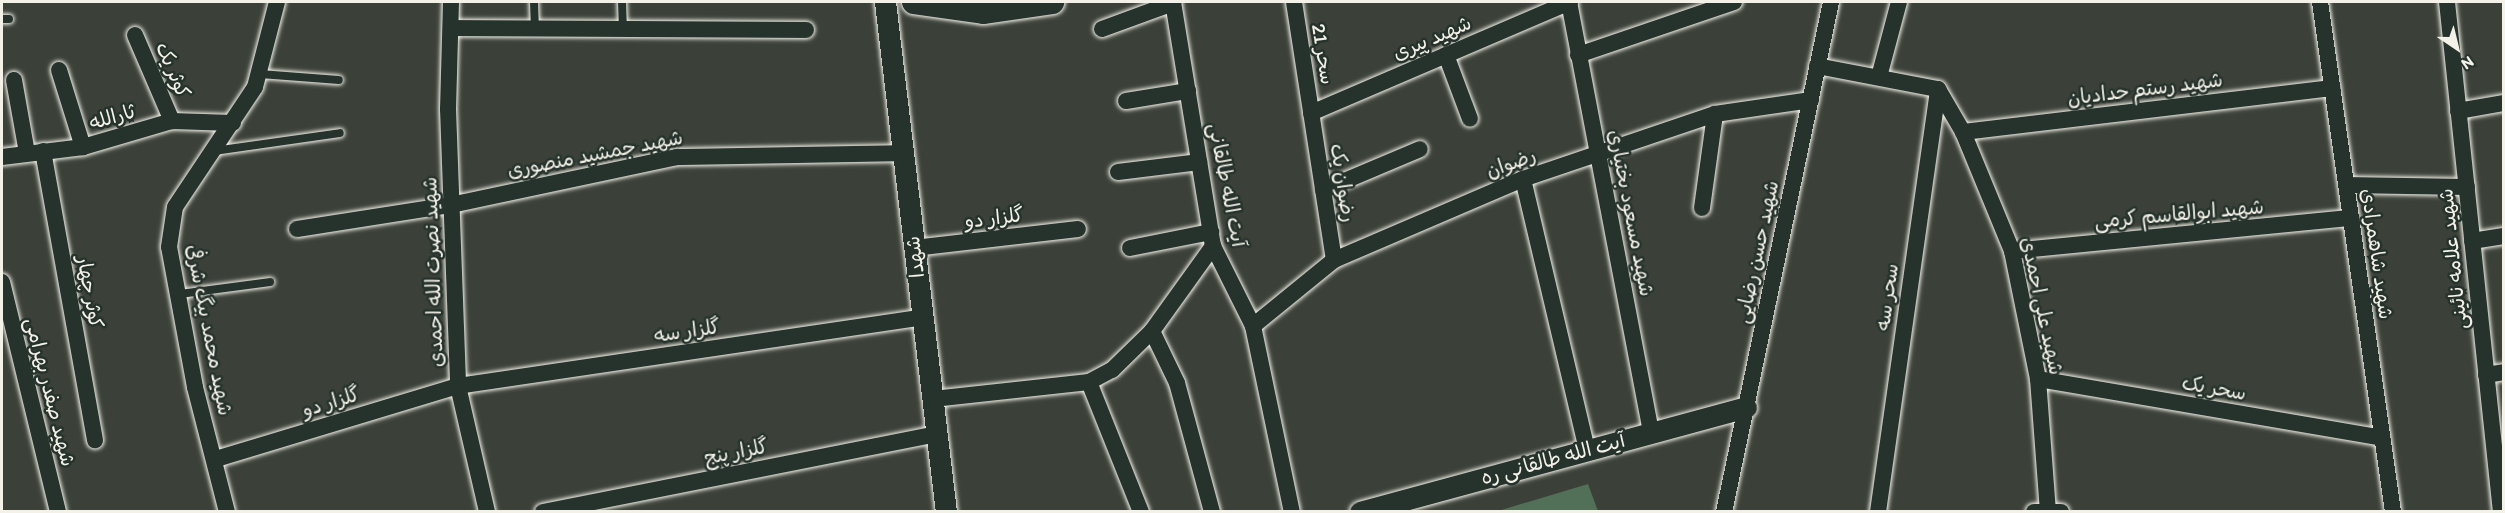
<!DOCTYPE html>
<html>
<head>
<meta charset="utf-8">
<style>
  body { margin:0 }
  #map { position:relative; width:2505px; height:513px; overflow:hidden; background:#3b4139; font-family:Itim,"Playpen Sans Arabic",sans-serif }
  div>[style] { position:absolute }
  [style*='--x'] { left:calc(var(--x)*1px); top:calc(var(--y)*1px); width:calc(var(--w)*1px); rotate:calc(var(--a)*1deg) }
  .green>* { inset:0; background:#526f57 }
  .roads { filter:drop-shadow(0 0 2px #f4f1e8) drop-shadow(0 0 2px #f4f1e8) }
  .service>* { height:8px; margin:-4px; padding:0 4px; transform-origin:4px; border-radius:4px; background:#26332d }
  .minor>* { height:16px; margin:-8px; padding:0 8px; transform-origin:8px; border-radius:8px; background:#26332d }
  .tertiary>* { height:21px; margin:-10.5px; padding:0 10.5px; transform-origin:10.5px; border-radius:10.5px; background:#26332d }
  .secondary>* { height:24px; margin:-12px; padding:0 12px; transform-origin:12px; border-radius:12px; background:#26332d }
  span { translate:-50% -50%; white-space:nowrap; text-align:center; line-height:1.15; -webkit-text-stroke:5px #26332d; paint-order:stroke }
  .street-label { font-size:20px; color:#f4f1e8 }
  .frame { position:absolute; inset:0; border:3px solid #f4f1e8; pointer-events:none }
  .north { position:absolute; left:2427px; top:18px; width:60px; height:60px; -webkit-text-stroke:4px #26332d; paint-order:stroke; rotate:145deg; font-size:16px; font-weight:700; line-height:24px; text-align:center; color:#f4f1e8 }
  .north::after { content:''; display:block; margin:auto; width:21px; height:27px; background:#f4f1e8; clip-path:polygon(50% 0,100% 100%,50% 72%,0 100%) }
</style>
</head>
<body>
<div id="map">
  <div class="green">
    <div style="clip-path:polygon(1588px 484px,1598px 511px,1498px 511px)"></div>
  </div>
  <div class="roads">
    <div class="service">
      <div style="--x:534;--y:2;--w:26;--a:88"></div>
      <div style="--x:622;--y:2;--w:27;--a:88"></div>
      <div style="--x:2;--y:19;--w:7;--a:0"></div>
      <div style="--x:260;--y:74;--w:79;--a:4.3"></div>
      <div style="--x:214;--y:151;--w:127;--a:-8.1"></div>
      <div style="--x:180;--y:294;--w:91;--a:-7.6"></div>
    </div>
    <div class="minor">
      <div style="--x:451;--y:2;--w:107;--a:91.6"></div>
      <div style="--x:448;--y:109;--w:277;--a:87.9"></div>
      <div style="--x:458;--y:386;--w:129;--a:77"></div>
      <div style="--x:1173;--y:2;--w:247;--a:80.7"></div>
      <div style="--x:1213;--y:246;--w:89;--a:63.4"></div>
      <div style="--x:1253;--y:326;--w:190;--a:78.2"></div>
      <div style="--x:1294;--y:2;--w:261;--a:81.2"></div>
      <div style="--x:1569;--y:2;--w:438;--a:79.2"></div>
      <div style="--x:2320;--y:2;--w:515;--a:81.85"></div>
      <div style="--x:2447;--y:2;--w:513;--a:83.96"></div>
      <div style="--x:453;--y:28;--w:353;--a:0.3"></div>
      <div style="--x:1102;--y:29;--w:76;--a:-20.1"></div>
      <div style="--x:135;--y:35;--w:94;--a:66.7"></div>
      <div style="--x:1446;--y:55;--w:68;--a:69.4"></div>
      <div style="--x:1578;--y:55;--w:165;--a:-18.8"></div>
      <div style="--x:1817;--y:66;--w:123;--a:10.8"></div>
      <div style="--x:59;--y:70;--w:81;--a:72.7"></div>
      <div style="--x:1879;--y:77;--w:78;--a:-75.1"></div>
      <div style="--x:14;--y:80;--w:74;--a:79.9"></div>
      <div style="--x:1938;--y:89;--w:50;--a:59.8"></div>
      <div style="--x:1963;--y:132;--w:129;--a:67.6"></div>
      <div style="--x:2012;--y:251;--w:131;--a:78.5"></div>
      <div style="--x:2038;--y:379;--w:133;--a:85.7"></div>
      <div style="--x:1126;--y:101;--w:63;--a:-9.2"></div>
      <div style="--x:2458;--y:111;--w:47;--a:-9.9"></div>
      <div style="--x:1311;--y:113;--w:282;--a:-23.2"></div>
      <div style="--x:1963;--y:132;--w:372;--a:-6.8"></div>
      <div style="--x:43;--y:151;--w:294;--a:79.8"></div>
      <div style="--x:2;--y:157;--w:82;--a:-7"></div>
      <div style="--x:83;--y:147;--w:93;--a:-16.3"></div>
      <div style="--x:172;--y:121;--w:61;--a:1.9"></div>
      <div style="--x:1118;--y:172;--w:82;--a:-7"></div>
      <div style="--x:1523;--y:179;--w:277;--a:76.7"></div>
      <div style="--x:2346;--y:185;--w:121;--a:0.9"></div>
      <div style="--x:1323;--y:190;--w:105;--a:-22.9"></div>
      <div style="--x:1702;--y:208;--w:95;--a:-82.1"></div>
      <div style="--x:297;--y:229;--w:156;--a:-8.9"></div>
      <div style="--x:451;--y:205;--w:231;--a:-12"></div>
      <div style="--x:677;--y:157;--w:226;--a:-1"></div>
      <div style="--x:2472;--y:241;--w:32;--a:-9"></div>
      <div style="--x:914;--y:248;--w:165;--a:-6.6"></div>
      <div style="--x:1130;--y:248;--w:83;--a:-11.2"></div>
      <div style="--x:2012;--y:251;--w:341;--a:-5.6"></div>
      <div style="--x:2;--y:282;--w:237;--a:76.3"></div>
      <div style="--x:1253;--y:326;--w:104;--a:-39.2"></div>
      <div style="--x:1334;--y:260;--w:206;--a:-23.2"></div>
      <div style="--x:1523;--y:179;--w:203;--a:-18.7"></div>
      <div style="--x:1715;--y:114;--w:97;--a:-8.3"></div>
      <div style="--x:1152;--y:331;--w:58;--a:64.3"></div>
      <div style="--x:1177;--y:383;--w:134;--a:74.8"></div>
      <div style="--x:2486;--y:375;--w:18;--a:-9"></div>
      <div style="--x:2038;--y:379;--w:349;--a:9.7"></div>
      <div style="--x:1089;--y:382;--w:140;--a:68.2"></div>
      <div style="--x:933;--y:399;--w:157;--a:-6.2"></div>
      <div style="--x:1089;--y:382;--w:26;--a:-28"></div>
      <div style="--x:1112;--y:370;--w:56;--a:-44.3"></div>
      <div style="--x:1152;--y:331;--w:105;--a:-54.3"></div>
      <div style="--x:216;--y:459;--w:253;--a:-16.8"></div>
      <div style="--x:458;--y:386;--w:470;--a:-8.4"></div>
      <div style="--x:227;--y:512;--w:129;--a:-104.4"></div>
      <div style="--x:195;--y:387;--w:142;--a:-100.5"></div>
      <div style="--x:169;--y:247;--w:40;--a:-81.5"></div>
      <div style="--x:175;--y:207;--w:144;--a:-56.3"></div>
      <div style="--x:255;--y:87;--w:88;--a:-75.5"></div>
      <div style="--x:543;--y:512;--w:402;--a:-11.2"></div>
      <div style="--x:1724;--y:512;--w:521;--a:-78.15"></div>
      <div style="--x:1878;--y:512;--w:427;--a:-81.9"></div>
      <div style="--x:2034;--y:512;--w:27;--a:0"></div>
    </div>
    <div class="tertiary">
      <div style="--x:885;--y:2;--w:514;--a:83.18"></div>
      <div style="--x:1360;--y:512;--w:400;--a:-15.2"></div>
    </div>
    <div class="secondary">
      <div style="--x:914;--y:2;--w:70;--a:8.2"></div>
      <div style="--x:983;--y:12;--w:70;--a:-8.2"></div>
    </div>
  </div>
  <div class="street-label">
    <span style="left:1432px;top:38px;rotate:-23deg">شهید پیری</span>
    <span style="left:1323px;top:54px;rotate:81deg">سحر 21</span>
    <span style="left:173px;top:70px;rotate:67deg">کوثر یک</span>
    <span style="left:2145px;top:89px;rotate:-7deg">شهید رستم حدادیان</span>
    <span style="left:112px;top:117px;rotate:-16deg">ثارالله</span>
    <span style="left:595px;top:154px;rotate:-11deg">شهید جمشید منصوری</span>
    <span style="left:1511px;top:163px;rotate:-20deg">رضوان</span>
    <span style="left:1343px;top:183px;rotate:81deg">رضوان یک</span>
    <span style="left:1227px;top:185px;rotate:79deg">آیت الله طالقانی</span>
    <span style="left:1631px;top:213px;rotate:79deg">شهید مسعود بختیاری</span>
    <span style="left:2179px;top:214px;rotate:-5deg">شهید ابوالقاسم کرمی</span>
    <span style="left:994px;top:218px;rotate:-7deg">گلزار دو</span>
    <span style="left:1757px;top:252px;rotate:-78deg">شهید حسن رضایی</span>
    <span style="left:2377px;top:254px;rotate:82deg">شهید شاهمرادی</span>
    <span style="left:915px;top:257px;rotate:-97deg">شهدا</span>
    <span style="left:2453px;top:259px;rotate:-96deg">شهید علامه‌ نائینی</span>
    <span style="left:433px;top:272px;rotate:-92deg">شهید نصرت الله احمدی</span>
    <span style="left:90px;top:292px;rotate:80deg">کوثر چهار</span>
    <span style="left:1887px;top:297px;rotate:-82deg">سحر سه</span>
    <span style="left:2042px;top:306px;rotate:78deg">شهید علی احمدی</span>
    <span style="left:209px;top:330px;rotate:79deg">شهید محمد بیگ شرفی</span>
    <span style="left:687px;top:331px;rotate:-8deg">گلزار سه</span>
    <span style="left:2214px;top:388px;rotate:10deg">سحر یک</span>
    <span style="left:50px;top:392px;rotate:76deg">شهید صفدر بهرامی</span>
    <span style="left:331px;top:402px;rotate:-17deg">گلزار دو</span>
    <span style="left:736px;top:452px;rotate:-11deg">گلزار پنج</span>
    <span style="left:1553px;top:459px;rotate:-15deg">آیت الله طالقانی ره</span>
  </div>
  <div class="frame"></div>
  <div class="north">N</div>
</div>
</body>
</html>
